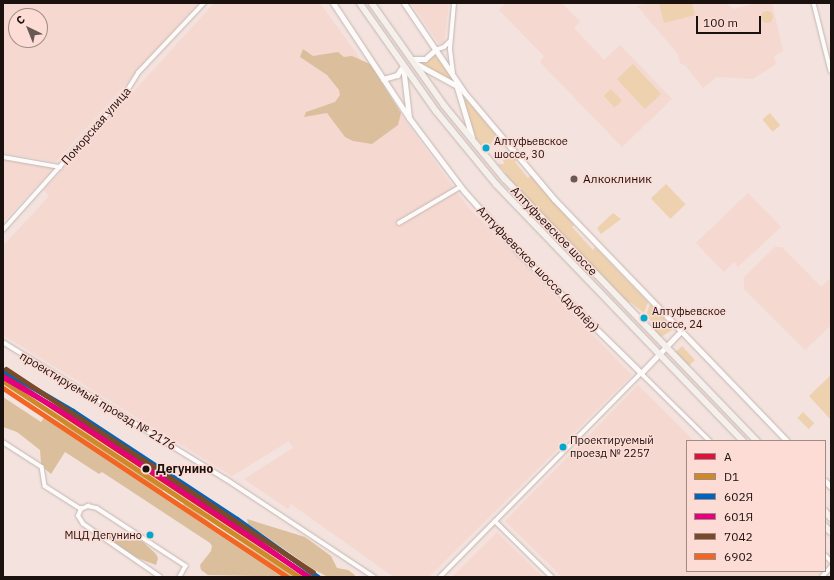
<!DOCTYPE html>
<html>
<head>
<meta charset="utf-8">
<style>
  body { margin:0 }
  #map { position:relative; width:834px; height:580px; overflow:hidden; background:#f3e2dd; font-family:"IBM Plex Sans",sans-serif }
  div>[style] { position:absolute }
  [style*='--x'] { left:calc(var(--x)*1px); top:calc(var(--y)*1px); width:calc(var(--w)*1px); rotate:calc(var(--a)*1deg) }
  .built>* { inset:0; background:#f5d8d0 }
  .green>* { inset:0; background:#eed1af; transform-origin:0 0 }
  .round { border-radius:50% }
  .forest>* { inset:0; background:#dbbf9d }
  .roads { filter:drop-shadow(0 0 1px #c3b6b3) drop-shadow(0 0 1px #c3b6b3) }
  .minor>* { height:3.5px; margin:-1.75px; padding:0 1.75px; transform-origin:1.75px; border-radius:1.75px; background:#fdfbfa }
  .tertiary>* { height:4px; margin:-2px; padding:0 2px; transform-origin:2px; border-radius:2px; background:#fdfbfa }
  .secondary>* { height:5px; margin:-2.5px; padding:0 2.5px; transform-origin:2.5px; border-radius:2.5px; background:#fdfbfa }
  .primary>* { height:5.5px; margin:-2.75px; padding:0 2.75px; transform-origin:2.75px; border-radius:2.75px; background:#f6f0ec }
  .rail-1>* { height:5px; margin:-2.5px; padding:0 2.5px; transform-origin:2.5px; border-radius:2.5px; background:#dc143c }
  .rail-2>* { height:5px; margin:-2.5px; padding:0 2.5px; transform-origin:2.5px; border-radius:2.5px; background:#ce8a28 }
  .rail-3>* { height:5px; margin:-2.5px; padding:0 2.5px; transform-origin:2.5px; border-radius:2.5px; background:#0065bd }
  .rail-4>* { height:5px; margin:-2.5px; padding:0 2.5px; transform-origin:2.5px; border-radius:2.5px; background:#e5007d }
  .rail-5>* { height:5px; margin:-2.5px; padding:0 2.5px; transform-origin:2.5px; border-radius:2.5px; background:#7a4b2a }
  .rail-6>* { height:5px; margin:-2.5px; padding:0 2.5px; transform-origin:2.5px; border-radius:2.5px; background:#f26522 }
  .dots>* { width:11px; height:11px; translate:-50% -50%; box-sizing:border-box; border:2px solid #fcdcd4; border-radius:50% }
  span { translate:-50% -50%; white-space:nowrap; text-align:center; line-height:1.15; -webkit-text-stroke:3px #fcdcd4; paint-order:stroke }
  .bus-label { font-size:11px; color:#1b110e }
  .left { translate:0 -50%; text-align:left }
  .right { translate:-100% -50%; text-align:right }
  .street-label { font-size:12px; color:#1b110e }
  .poi-label { font-size:12px; color:#1b110e }
  .stop-label { font-size:12px; color:#1b110e; font-weight:700 }
  .frame { position:absolute; inset:0; border:4px solid #1b110e; pointer-events:none }
  .legend { position:absolute; left:686px; top:440px; width:140px; height:132px; box-sizing:border-box; background:#fcdcd4; border:1px solid #a28b85; margin:0; padding:5px 7px; list-style:none; font-size:12px; color:#1b110e }
  .legend li { display:flex; align-items:center; gap:8px; height:20px }
  .legend b { width:20px; border:1px solid #a28b85 }
  .north { position:absolute; left:8px; top:8px; width:40px; height:40px; box-sizing:border-box; background:#fcdcd4; border:1px solid #a28b85; border-radius:50%; rotate:317deg; font-size:11px; font-weight:700; line-height:16px; text-align:center; color:#1b110e }
  .north::after { content:''; display:block; margin:auto; width:14px; height:18px; background:#675a56; clip-path:polygon(50% 0,100% 100%,50% 72%,0 100%) }
  .scale { position:absolute; left:696px; top:16px; width:65px; height:18px; box-sizing:border-box; border:2px solid #1b110e; border-top:0; padding-left:5px; font-size:12px; line-height:14px; white-space:nowrap; color:#1b110e; -webkit-text-stroke:3px #fcdcd4; paint-order:stroke }
</style>
</head>
<body>
<div id="map">
  <div class="built">
    <div style="clip-path:polygon(evenodd,3px 3px,199px 3px,56px 162px,3px 153px,3px 3px,16px 16px,40px 16px,40px 40px,16px 40px,16px 16px)"></div>
    <div style="clip-path:polygon(214px 3px,320px 3px,467px 206px,632px 375px,429px 577px,394px 577px,291px 504px,288px 509px,244px 479px,293px 448px,289px 441px,232px 476px,3px 335px,3px 246px,49px 196px,44px 190px)"></div>
    <div style="clip-path:polygon(411px 3px,449px 3px,444px 44px,439px 44px)"></div>
    <div style="clip-path:polygon(506px 3px,562px 3px,580px 22px,574px 28px,604px 60px,620px 45px,672px 99px,622px 147px,540px 62px,544px 56px,499px 10px)"></div>
    <div style="clip-path:polygon(650px 3px,727px 3px,733px 9px,756px 3px,772px 3px,783px 51px,774px 56px,776px 64px,753px 79px,716px 77px,703px 88px,685px 65px,680px 63px,678px 54px,637px 6px)"></div>
    <div style="clip-path:polygon(3px 158px,54px 168px,3px 222px)"></div>
    <div style="clip-path:polygon(748px 193px,781px 227px,738px 267px,734px 262px,724px 272px,696px 243px)"></div>
    <div style="clip-path:polygon(775px 247px,782px 247px,821px 287px,831px 278px,831px 325px,805px 350px,744px 289px,744px 277px)"></div>
    <div style="clip-path:polygon(638px 385px,694px 441px,687px 441px,687px 571px,822px 571px,817px 577px,562px 577px,505px 521px)"></div>
    <div style="clip-path:polygon(497px 532px,543px 577px,452px 577px)"></div>
  </div>
  <div class="green">
    <div style="clip-path:polygon(664px 3px,692px 3px,695px 15px,664px 23px,659px 4px)"></div>
    <div class="round" style="left:761px;top:11px;width:12px;height:12px"></div>
    <div style="clip-path:polygon(435px 55px,453px 79px,452px 81px,420px 64px)"></div>
    <div style="left:633px;top:64px;width:41px;height:22px;rotate:47deg"></div>
    <div style="left:611px;top:89px;width:16px;height:10px;rotate:47deg"></div>
    <div style="clip-path:polygon(466px 99px,496px 135px,488px 149px,474px 138px,464px 101px)"></div>
    <div style="left:770px;top:113px;width:16px;height:10px;rotate:50deg"></div>
    <div style="clip-path:polygon(514px 156px,517px 160px,515px 162px,528px 178px,531px 176px,574px 225px,572px 227px,593px 250px,595px 247px,648px 302px,644px 313px,630px 302px,627px 304px,504px 175px,506px 173px,498px 164px,504px 164px,503px 160px)"></div>
    <div style="left:666px;top:184px;width:28px;height:21px;rotate:46deg"></div>
    <div style="clip-path:polygon(613px 213px,621px 219px,601px 234px,597px 228px)"></div>
    <div style="clip-path:polygon(650px 304px,666px 321px,665px 322px,654px 324px,646px 315px)"></div>
    <div style="clip-path:polygon(667px 322px,672px 330px,661px 337px,654px 331px,655px 329px,652px 326px)"></div>
    <div style="left:682px;top:346px;width:19px;height:9px;rotate:47deg"></div>
    <div style="clip-path:polygon(831px 375px,831px 420px,809px 396px)"></div>
    <div style="left:803px;top:412px;width:16px;height:8px;rotate:45deg"></div>
  </div>
  <div class="forest">
    <div style="clip-path:polygon(303px 49px,313px 56px,338px 52px,344px 57px,352px 56px,370px 64px,401px 113px,398px 125px,372px 144px,353px 141px,345px 137px,327px 113px,304px 117px,306px 112px,335px 102px,340px 95px,339px 90px,327px 75px,300px 57px)"></div>
    <div style="clip-path:polygon(3px 397px,41px 422px,46px 415px,56px 423px,71px 427px,164px 489px,162px 492px,182px 506px,185px 503px,216px 527px,296px 577px,208px 575px,201px 570px,200px 565px,211px 551px,212px 546px,210px 543px,102px 472px,99px 474px,65px 452px,51px 474px,45px 469px,41px 464px,40px 450px,17px 432px,3px 427px)"></div>
    <div style="clip-path:polygon(247px 519px,305px 537px,331px 556px,337px 568px,348px 570px,355px 575px,354px 577px,328px 577px,313px 569px,248px 524px)"></div>
    <div style="clip-path:polygon(110px 531px,126px 540px,130px 537px,143px 542px,156px 554px,158px 558px,156px 565px,135px 557px,107px 539px,106px 533px)"></div>
  </div>
  <div class="roads">
    <div class="minor">
      <div style="--x:814;--y:3;--w:70;--a:76"></div>
      <div style="--x:3;--y:157;--w:58;--a:10"></div>
      <div style="--x:399;--y:223;--w:71;--a:-30.5"></div>
      <div style="--x:3;--y:230;--w:183;--a:-48.1"></div>
      <div style="--x:125;--y:94;--w:25;--a:-58"></div>
      <div style="--x:138;--y:73;--w:96;--a:-46.7"></div>
      <div style="--x:3;--y:342;--w:262;--a:31.6"></div>
      <div style="--x:226;--y:479;--w:178;--a:33.5"></div>
      <div style="--x:3;--y:442;--w:46;--a:32.7"></div>
      <div style="--x:42;--y:467;--w:19;--a:81"></div>
      <div style="--x:45;--y:486;--w:43;--a:32.6"></div>
      <div style="--x:495;--y:521;--w:80;--a:44.5"></div>
      <div style="--x:825;--y:555;--w:8;--a:45"></div>
      <div style="--x:160;--y:577;--w:93;--a:-145.5"></div>
      <div style="--x:83;--y:524;--w:9;--a:-122"></div>
      <div style="--x:78;--y:516;--w:8;--a:-67"></div>
      <div style="--x:81;--y:509;--w:8;--a:-23"></div>
      <div style="--x:88;--y:506;--w:9;--a:13"></div>
      <div style="--x:97;--y:508;--w:106;--a:33.1"></div>
      <div style="--x:186;--y:566;--w:13;--a:119"></div>
      <div style="--x:440;--y:577;--w:286;--a:-45.4"></div>
      <div style="--x:641;--y:373;--w:97;--a:44.6"></div>
      <div style="--x:822;--y:577;--w:13;--a:-48"></div>
    </div>
    <div class="tertiary">
      <div style="--x:435;--y:50;--w:9;--a:-18"></div>
      <div style="--x:444;--y:47;--w:8;--a:-45"></div>
      <div style="--x:453;--y:74;--w:26;--a:-97"></div>
      <div style="--x:450;--y:48;--w:45;--a:-84.9"></div>
    </div>
    <div class="secondary">
      <div style="--x:333;--y:3;--w:138;--a:56.5"></div>
      <div style="--x:409;--y:118;--w:91;--a:53"></div>
      <div style="--x:464;--y:191;--w:84;--a:48.4"></div>
      <div style="--x:520;--y:254;--w:170;--a:44.5"></div>
      <div style="--x:641;--y:373;--w:57;--a:-46.4"></div>
      <div style="--x:404;--y:3;--w:107;--a:56"></div>
      <div style="--x:464;--y:92;--w:140;--a:49.9"></div>
      <div style="--x:554;--y:199;--w:336;--a:46.1"></div>
      <div style="--x:413;--y:59;--w:12;--a:0"></div>
      <div style="--x:425;--y:59;--w:13;--a:-42"></div>
      <div style="--x:415;--y:63;--w:50;--a:28.6"></div>
      <div style="--x:403;--y:66;--w:51;--a:83.3"></div>
      <div style="--x:383;--y:79;--w:15;--a:-16"></div>
      <div style="--x:397;--y:75;--w:11;--a:-56"></div>
      <div style="--x:456;--y:84;--w:55;--a:73.2"></div>
      <div style="--x:825;--y:481;--w:8;--a:45"></div>
    </div>
    <div class="primary">
      <div style="--x:360;--y:3;--w:133;--a:54.8"></div>
      <div style="--x:437;--y:112;--w:94;--a:50.6"></div>
      <div style="--x:497;--y:185;--w:355;--a:46.1"></div>
      <div style="--x:372;--y:3;--w:126;--a:54.7"></div>
      <div style="--x:445;--y:106;--w:94;--a:50.6"></div>
      <div style="--x:505;--y:179;--w:364;--a:46.1"></div>
      <div style="--x:825;--y:511;--w:9;--a:49"></div>
      <div style="--x:825;--y:526;--w:8;--a:45"></div>
    </div>
  </div>
  <div class="rail-1">
    <div style="--x:3;--y:374;--w:368;--a:33.5"></div>
  </div>
  <div class="rail-2">
    <div style="--x:3;--y:381;--w:355;--a:33.5"></div>
  </div>
  <div class="rail-3">
    <div style="--x:3;--y:370;--w:81;--a:30.4"></div>
    <div style="--x:73;--y:411;--w:196;--a:33.4"></div>
    <div style="--x:237;--y:519;--w:100;--a:35.6"></div>
  </div>
  <div class="rail-4">
    <div style="--x:3;--y:377;--w:78;--a:30.2"></div>
    <div style="--x:70;--y:416;--w:196;--a:33.4"></div>
    <div style="--x:234;--y:524;--w:91;--a:35.6"></div>
  </div>
  <div class="rail-5">
    <div style="--x:6;--y:369;--w:368;--a:33.5"></div>
  </div>
  <div class="rail-6">
    <div style="--x:3;--y:388;--w:342;--a:33.6"></div>
  </div>
  <div class="dots">
    <div style="left:486px;top:148px;background:#00a9ce"></div>
    <div style="left:574px;top:179px;background:#675a56"></div>
    <div style="left:644px;top:318px;background:#00a9ce"></div>
    <div style="left:563px;top:447px;background:#00a9ce"></div>
    <div style="left:146px;top:469px;background:#1b110e"></div>
    <div style="left:150px;top:535px;background:#00a9ce"></div>
  </div>
  <div class="bus-label">
    <span class="left" style="left:494px;top:148px">Алтуфьевское<br>шоссе, 30</span>
    <span class="left" style="left:652px;top:318px">Алтуфьевское<br>шоссе, 24</span>
    <span class="left" style="left:570px;top:447px">Проектируемый<br>проезд № 2257</span>
    <span class="right" style="left:142px;top:535px">МЦД Дегунино</span>
  </div>
  <div class="street-label">
    <span style="left:96px;top:126px;rotate:-49deg">Поморская улица</span>
    <span style="left:554px;top:231px;rotate:46deg">Алтуфьевское шоссе</span>
    <span style="left:538px;top:269px;rotate:46deg">Алтуфьевское шоссе (дублёр)</span>
    <span style="left:98px;top:401px;rotate:31deg">проектируемый проезд № 2176</span>
  </div>
  <div class="poi-label">
    <span class="left" style="left:583px;top:179px">Алкоклиник</span>
  </div>
  <div class="stop-label">
    <span class="left" style="left:156px;top:469px">Дегунино</span>
  </div>
  <div class="frame"></div>
  <ul class="legend">
  <li><b style="height:5px;background:#dc143c"></b>A</li>
  <li><b style="height:5px;background:#ce8a28"></b>D1</li>
  <li><b style="height:5px;background:#0065bd"></b>602Я</li>
  <li><b style="height:5px;background:#e5007d"></b>601Я</li>
  <li><b style="height:5px;background:#7a4b2a"></b>7042</li>
  <li><b style="height:5px;background:#f26522"></b>6902</li>
  </ul>
  <div class="north">С</div>
  <div class="scale">100 m</div>
</div>
</body>
</html>
